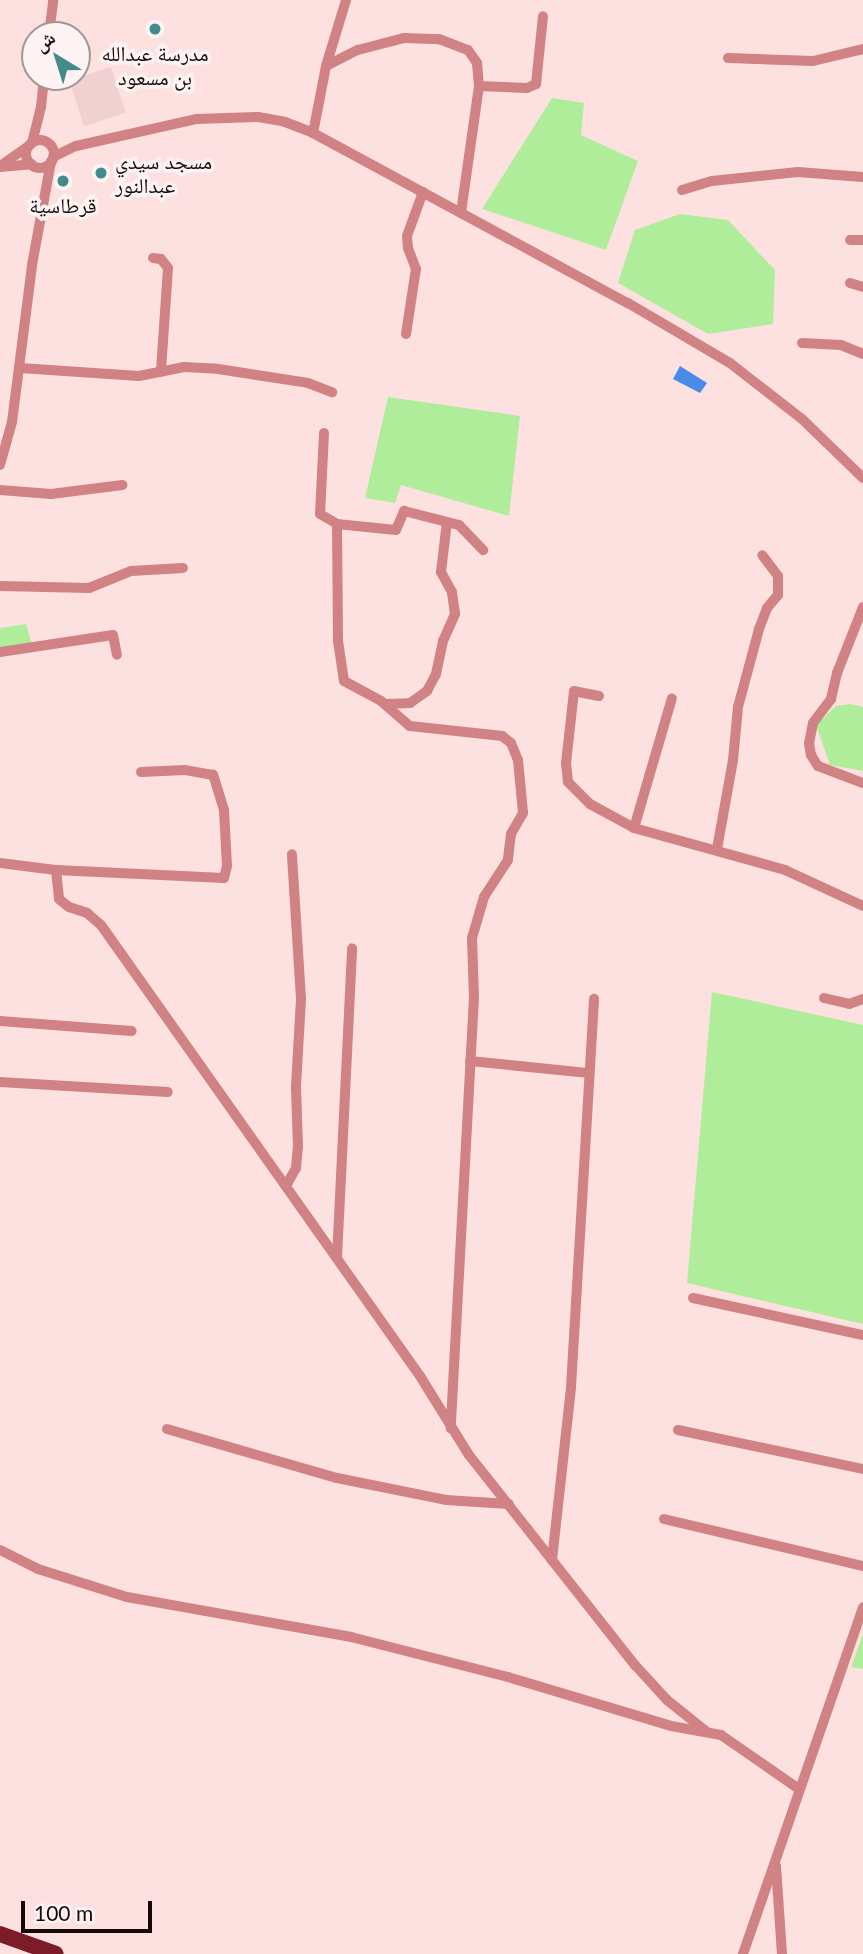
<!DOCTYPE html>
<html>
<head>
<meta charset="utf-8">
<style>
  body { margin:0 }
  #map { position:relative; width:863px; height:1954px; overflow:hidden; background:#fde1e1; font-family:Lato,"Noto Naskh Arabic",sans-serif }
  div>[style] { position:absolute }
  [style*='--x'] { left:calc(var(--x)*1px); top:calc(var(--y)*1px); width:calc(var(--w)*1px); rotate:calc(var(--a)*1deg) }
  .built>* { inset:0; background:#f0d0d0; transform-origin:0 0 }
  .green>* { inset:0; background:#afed9b }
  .water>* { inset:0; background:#4a8ae8 }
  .minor>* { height:10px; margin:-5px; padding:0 5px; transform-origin:5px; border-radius:5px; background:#d08284 }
  .minor>.ring { margin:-5px; padding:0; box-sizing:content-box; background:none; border:10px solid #d08284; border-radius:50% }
  .highway>* { height:16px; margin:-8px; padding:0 8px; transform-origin:8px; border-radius:8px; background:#7c1c29 }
  .dots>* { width:19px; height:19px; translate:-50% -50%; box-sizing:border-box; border:4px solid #fdf3f3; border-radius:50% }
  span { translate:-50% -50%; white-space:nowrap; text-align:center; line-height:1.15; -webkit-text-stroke:7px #fdf3f3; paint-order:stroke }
  .poi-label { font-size:21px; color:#170909 }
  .left { translate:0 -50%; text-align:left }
  .north { position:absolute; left:21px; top:21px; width:70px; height:70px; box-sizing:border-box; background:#fdf3f3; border:2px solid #a19595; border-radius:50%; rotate:322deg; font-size:19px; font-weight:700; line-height:28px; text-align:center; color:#170909 }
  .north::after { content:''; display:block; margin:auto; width:24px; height:32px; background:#428a8c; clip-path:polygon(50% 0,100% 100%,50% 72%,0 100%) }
  .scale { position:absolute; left:21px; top:1901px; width:131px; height:32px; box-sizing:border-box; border:4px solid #170909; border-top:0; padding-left:9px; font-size:21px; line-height:24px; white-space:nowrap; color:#170909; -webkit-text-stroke:5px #fdf3f3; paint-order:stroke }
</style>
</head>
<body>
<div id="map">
  <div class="built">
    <div style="left:111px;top:67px;width:48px;height:44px;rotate:72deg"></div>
  </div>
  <div class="green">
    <div style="clip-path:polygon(552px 98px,584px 103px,581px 135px,638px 161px,606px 250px,482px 209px)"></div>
    <div style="clip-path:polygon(680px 214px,728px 220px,775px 270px,773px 324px,708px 334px,618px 283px,635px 230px)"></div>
    <div style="clip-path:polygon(388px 397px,520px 416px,509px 516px,401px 485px,395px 503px,365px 498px)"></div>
    <div style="clip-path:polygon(26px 624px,33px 648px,0 651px,0 628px)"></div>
    <div style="clip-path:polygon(850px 704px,863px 707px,863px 771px,830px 765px,816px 725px,836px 706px)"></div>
    <div style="clip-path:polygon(712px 992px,863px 1025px,863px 1324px,687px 1283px)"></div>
    <div style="clip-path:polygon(863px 1634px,863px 1669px,851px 1667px)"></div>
  </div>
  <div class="water">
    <div style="clip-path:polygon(680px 366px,707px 383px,700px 393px,673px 379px)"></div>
  </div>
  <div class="minor">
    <div style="--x:49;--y:35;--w:35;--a:-83"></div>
    <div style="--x:728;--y:58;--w:85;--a:2"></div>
    <div style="--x:813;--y:61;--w:51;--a:-13.5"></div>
    <div style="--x:326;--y:66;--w:36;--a:-27"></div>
    <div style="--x:358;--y:50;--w:48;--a:-14.6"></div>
    <div style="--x:404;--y:38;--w:35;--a:2"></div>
    <div style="--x:439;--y:39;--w:31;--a:21"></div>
    <div style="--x:468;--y:50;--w:16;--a:55"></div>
    <div style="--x:477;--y:63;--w:23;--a:85"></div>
    <div style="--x:479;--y:86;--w:128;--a:98.1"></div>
    <div style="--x:479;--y:86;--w:48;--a:2.4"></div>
    <div style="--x:527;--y:88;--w:10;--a:-24"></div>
    <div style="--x:536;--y:84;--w:68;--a:-84.1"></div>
    <div style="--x:313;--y:133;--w:68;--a:-79"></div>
    <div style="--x:326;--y:66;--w:69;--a:-73.1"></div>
    <div class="ring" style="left:26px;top:140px;width:18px;height:18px"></div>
    <div style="--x:32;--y:143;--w:37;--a:-76"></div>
    <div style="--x:41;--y:107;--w:30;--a:-84"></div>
    <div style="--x:53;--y:157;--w:25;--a:-26"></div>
    <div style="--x:76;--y:146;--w:124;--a:-12.6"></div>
    <div style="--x:197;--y:119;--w:61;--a:-1.9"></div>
    <div style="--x:258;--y:117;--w:27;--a:10"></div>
    <div style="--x:285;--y:122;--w:30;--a:21"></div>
    <div style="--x:313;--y:133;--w:358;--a:28.4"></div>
    <div style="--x:628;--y:303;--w:118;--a:30.5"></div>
    <div style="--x:730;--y:363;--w:91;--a:37.9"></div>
    <div style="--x:802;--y:419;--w:85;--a:44"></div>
    <div style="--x:0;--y:166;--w:37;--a:-35"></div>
    <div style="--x:0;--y:167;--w:32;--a:-5"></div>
    <div style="--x:682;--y:190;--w:31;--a:-17"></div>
    <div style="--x:712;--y:181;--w:86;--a:-6"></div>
    <div style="--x:798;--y:172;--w:65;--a:4.4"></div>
    <div style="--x:850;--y:240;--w:13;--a:0"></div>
    <div style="--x:153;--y:258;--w:8;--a:7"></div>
    <div style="--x:161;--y:259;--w:11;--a:52"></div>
    <div style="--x:168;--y:268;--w:104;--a:93.9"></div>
    <div style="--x:850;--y:283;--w:14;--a:17"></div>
    <div style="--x:406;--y:334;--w:66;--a:-81.3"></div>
    <div style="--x:416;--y:269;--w:22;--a:-111"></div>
    <div style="--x:408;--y:248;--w:12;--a:-95"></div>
    <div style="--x:407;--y:236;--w:47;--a:-70"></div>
    <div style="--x:802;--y:343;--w:39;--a:3"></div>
    <div style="--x:841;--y:345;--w:24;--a:22"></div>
    <div style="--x:20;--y:368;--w:119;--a:3.8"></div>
    <div style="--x:139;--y:376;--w:46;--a:-11.3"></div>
    <div style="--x:184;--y:367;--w:34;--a:3"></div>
    <div style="--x:218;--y:369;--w:91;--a:8.8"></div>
    <div style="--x:308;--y:383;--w:26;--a:21"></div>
    <div style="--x:324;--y:433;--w:81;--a:92.8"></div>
    <div style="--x:320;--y:514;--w:20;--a:30"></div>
    <div style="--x:337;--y:524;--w:117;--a:89.5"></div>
    <div style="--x:338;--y:641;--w:40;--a:81.5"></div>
    <div style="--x:344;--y:681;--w:42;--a:28.4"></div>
    <div style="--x:381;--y:701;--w:38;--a:41"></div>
    <div style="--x:410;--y:726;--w:93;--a:6.2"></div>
    <div style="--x:502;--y:736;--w:11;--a:38"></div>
    <div style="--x:511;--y:743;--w:18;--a:68"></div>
    <div style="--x:518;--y:760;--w:53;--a:84.6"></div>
    <div style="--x:523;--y:813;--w:24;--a:120"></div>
    <div style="--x:511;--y:834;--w:26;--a:97"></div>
    <div style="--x:508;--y:860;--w:44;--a:123"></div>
    <div style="--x:484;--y:897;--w:43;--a:106.3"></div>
    <div style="--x:472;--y:938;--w:59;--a:88.1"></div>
    <div style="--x:474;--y:997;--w:432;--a:93.1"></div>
    <div style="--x:0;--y:465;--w:45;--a:-74.4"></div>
    <div style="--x:12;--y:422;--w:158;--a:-82.7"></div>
    <div style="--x:32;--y:265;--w:106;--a:-79.6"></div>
    <div style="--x:0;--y:490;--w:51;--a:4.5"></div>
    <div style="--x:51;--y:494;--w:72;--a:-7.2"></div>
    <div style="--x:337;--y:524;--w:59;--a:5.8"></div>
    <div style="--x:396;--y:530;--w:21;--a:-67"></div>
    <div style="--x:404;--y:511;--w:57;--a:14.3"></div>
    <div style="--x:459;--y:525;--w:35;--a:46"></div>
    <div style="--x:0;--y:586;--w:89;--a:1.3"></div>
    <div style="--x:89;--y:588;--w:45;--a:-22"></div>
    <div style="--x:131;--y:571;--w:52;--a:-3.3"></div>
    <div style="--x:863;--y:607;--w:71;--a:111.5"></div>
    <div style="--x:837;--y:673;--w:27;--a:103"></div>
    <div style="--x:831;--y:699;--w:30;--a:127"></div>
    <div style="--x:813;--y:723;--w:20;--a:101"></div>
    <div style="--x:809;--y:743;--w:12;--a:81"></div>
    <div style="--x:811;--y:755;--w:13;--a:58"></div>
    <div style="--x:818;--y:766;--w:48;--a:20.7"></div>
    <div style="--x:0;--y:652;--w:114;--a:-8.6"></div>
    <div style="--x:113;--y:635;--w:20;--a:79"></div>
    <div style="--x:599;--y:696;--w:25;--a:-169"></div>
    <div style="--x:574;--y:691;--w:72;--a:96.3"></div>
    <div style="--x:566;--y:763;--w:19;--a:84"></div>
    <div style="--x:568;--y:782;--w:31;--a:45"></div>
    <div style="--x:590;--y:804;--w:50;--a:28.6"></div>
    <div style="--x:634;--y:828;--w:157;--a:15.5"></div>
    <div style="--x:785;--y:870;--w:86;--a:24.8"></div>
    <div style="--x:385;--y:704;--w:25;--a:-2"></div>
    <div style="--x:410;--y:703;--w:21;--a:-35"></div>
    <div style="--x:427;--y:691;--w:19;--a:-62"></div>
    <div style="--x:436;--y:674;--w:34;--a:-78"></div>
    <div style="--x:443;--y:641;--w:30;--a:-66"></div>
    <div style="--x:455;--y:614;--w:22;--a:-98"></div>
    <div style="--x:452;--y:592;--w:23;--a:-119"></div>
    <div style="--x:441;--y:572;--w:50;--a:-83.2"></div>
    <div style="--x:634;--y:828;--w:135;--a:-73.7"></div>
    <div style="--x:717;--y:849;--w:90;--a:-79.8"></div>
    <div style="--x:733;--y:760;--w:53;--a:-84.6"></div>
    <div style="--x:738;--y:707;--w:81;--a:-74.9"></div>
    <div style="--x:759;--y:629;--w:22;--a:-69"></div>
    <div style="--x:767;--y:608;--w:17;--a:-50"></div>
    <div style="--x:778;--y:595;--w:19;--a:-90"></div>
    <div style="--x:778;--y:576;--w:26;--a:-127"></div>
    <div style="--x:0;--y:863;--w:56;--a:7.1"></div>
    <div style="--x:56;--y:870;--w:29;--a:84"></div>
    <div style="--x:59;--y:899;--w:13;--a:39"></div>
    <div style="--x:69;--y:907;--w:19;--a:18"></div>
    <div style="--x:87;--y:913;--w:18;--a:41"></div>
    <div style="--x:101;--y:925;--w:552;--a:54.73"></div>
    <div style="--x:420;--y:1376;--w:93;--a:58.2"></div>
    <div style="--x:469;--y:1455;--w:268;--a:51.7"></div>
    <div style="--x:635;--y:1665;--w:47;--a:47.6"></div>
    <div style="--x:667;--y:1700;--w:51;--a:38.7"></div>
    <div style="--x:56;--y:870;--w:168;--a:2.7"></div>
    <div style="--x:224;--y:878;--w:12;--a:-76"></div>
    <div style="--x:227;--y:866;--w:56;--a:-93.1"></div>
    <div style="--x:224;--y:810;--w:37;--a:-107"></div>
    <div style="--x:213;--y:775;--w:28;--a:-170"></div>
    <div style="--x:185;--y:770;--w:44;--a:177.4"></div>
    <div style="--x:824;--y:998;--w:26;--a:13"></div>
    <div style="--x:849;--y:1004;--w:15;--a:-20"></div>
    <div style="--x:0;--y:1021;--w:132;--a:4.3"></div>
    <div style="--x:470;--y:1061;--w:120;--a:5.8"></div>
    <div style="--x:0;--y:1082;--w:168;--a:3.4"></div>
    <div style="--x:286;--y:1186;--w:21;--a:-61"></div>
    <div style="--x:296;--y:1168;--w:21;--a:-85"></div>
    <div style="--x:298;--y:1147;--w:61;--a:-91.9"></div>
    <div style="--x:296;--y:1086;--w:87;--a:-86.7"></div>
    <div style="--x:301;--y:999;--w:145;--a:-93.6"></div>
    <div style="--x:337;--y:1258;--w:310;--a:-87.2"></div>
    <div style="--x:693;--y:1298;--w:174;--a:12.3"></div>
    <div style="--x:167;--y:1429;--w:177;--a:16.1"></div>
    <div style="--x:337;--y:1478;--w:111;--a:11.4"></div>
    <div style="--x:446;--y:1500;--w:63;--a:3.6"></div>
    <div style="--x:678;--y:1430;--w:189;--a:11.9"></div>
    <div style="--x:664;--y:1519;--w:204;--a:13.3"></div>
    <div style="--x:0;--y:1550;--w:42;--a:26.6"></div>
    <div style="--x:38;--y:1569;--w:93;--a:17.5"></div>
    <div style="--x:127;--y:1597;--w:228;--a:10.1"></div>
    <div style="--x:351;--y:1637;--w:162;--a:14.3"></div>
    <div style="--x:508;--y:1677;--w:170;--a:16.7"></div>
    <div style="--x:671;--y:1726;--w:51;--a:10.2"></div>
    <div style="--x:721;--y:1735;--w:95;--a:34.7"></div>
    <div style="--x:552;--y:1560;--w:174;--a:-83.7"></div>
    <div style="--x:571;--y:1387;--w:389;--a:-86.6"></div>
    <div style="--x:776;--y:1866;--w:88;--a:86.1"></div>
    <div style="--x:743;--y:1954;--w:367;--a:-70.9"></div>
  </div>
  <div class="highway">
    <div style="--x:0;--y:1934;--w:59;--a:19.7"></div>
  </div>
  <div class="dots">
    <div style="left:155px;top:29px;background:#428a8c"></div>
    <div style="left:101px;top:173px;background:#428a8c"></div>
    <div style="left:63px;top:181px;background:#428a8c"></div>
  </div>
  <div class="poi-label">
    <span style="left:155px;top:65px">مدرسة عبدالله<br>بن مسعود</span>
    <span class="left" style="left:115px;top:173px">مسجد سيدي<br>عبدالنور</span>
    <span style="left:63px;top:205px">قرطاسية</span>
  </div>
  <div class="north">ش</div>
  <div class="scale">100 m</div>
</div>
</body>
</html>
